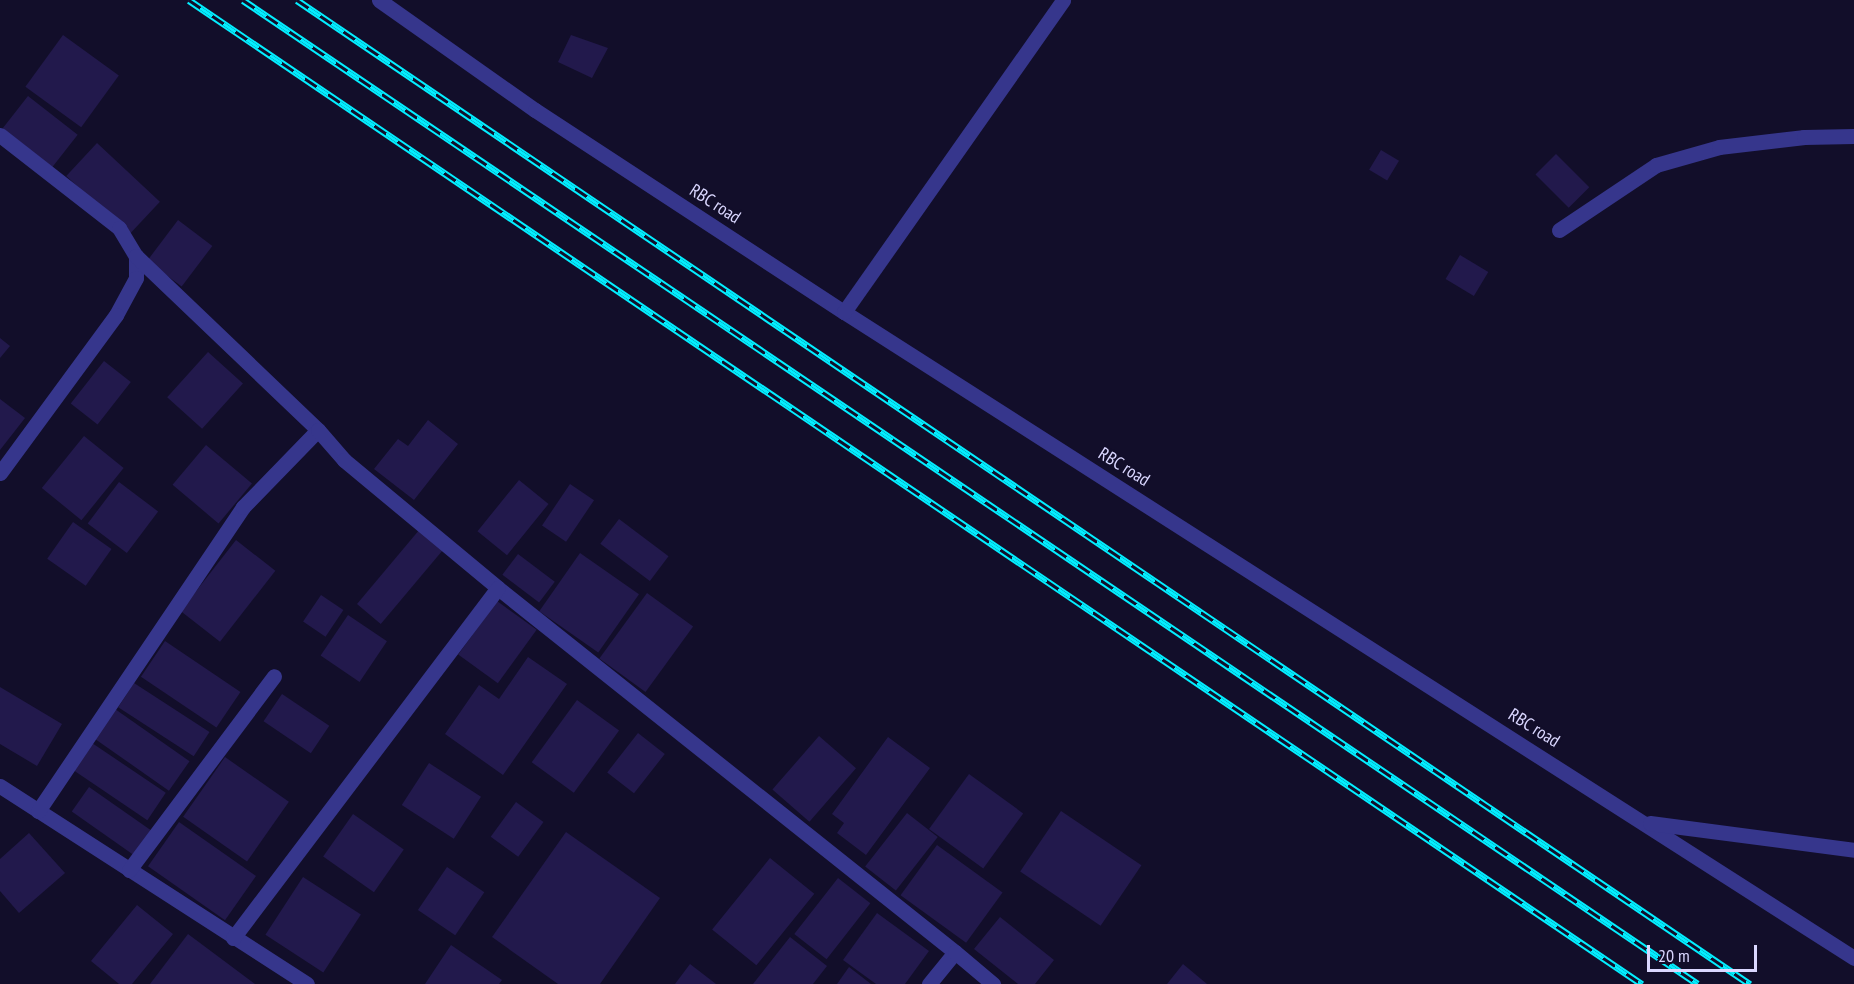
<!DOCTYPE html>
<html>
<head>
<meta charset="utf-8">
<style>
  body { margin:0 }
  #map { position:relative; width:1854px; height:984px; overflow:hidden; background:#120e2a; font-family:"PT Sans Narrow",sans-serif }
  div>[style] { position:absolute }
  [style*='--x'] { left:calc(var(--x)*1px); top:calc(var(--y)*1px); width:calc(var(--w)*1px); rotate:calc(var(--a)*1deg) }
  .building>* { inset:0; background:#22194c; transform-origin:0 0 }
  .minor>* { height:15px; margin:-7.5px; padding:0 7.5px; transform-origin:7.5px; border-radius:7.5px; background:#36368c }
  .rail>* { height:7px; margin-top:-3.5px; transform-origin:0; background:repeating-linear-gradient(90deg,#120e2a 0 14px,#03eeff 0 28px); box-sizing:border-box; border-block:2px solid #03eeff }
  span { translate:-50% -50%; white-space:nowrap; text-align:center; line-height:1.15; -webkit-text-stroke:4.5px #120e2a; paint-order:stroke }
  .street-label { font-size:18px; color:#dad7ff }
  .scale { position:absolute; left:1647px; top:945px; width:110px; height:27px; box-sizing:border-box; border:3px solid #dad7ff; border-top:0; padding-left:8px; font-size:18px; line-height:21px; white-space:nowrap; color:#dad7ff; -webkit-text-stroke:4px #120e2a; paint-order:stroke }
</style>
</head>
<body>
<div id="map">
  <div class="building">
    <div style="left:63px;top:35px;width:69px;height:64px;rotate:36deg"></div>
    <div style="clip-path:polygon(571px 35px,608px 48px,592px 78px,558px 62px)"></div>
    <div style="left:28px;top:96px;width:63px;height:41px;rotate:38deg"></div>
    <div style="left:97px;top:143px;width:86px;height:45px;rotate:43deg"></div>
    <div style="left:1381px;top:150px;width:21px;height:23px;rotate:31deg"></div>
    <div style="left:1556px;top:154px;width:47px;height:29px;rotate:45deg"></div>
    <div style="left:178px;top:220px;width:43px;height:51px;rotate:37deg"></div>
    <div style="left:1460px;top:255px;width:33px;height:28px;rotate:31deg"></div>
    <div style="clip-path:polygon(0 338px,10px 346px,0 358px)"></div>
    <div style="left:208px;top:352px;width:47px;height:61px;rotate:42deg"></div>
    <div style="left:104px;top:361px;width:34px;height:54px;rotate:38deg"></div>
    <div style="clip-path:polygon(0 399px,25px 418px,0 450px)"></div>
    <div style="clip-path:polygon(428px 420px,458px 444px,414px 500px,374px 469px,398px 439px,408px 446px)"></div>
    <div style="left:84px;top:436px;width:51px;height:67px;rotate:39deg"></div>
    <div style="left:206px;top:445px;width:60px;height:52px;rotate:40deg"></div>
    <div style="left:519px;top:480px;width:38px;height:66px;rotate:39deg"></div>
    <div style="left:119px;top:482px;width:49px;height:52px;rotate:37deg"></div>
    <div style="left:570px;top:484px;width:29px;height:50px;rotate:34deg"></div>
    <div style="left:619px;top:519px;width:62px;height:31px;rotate:37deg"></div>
    <div style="left:73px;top:522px;width:47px;height:45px;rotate:35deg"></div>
    <div style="left:420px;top:529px;width:31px;height:98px;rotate:40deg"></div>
    <div style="left:236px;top:540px;width:50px;height:90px;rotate:38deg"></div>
    <div style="left:580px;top:553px;width:72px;height:71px;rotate:35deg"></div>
    <div style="left:518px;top:554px;width:46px;height:26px;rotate:37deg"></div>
    <div style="left:647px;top:593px;width:57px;height:81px;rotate:36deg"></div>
    <div style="left:321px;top:595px;width:27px;height:32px;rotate:34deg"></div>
    <div style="left:497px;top:601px;width:49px;height:66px;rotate:36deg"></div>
    <div style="left:348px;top:615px;width:47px;height:49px;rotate:34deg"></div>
    <div style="left:165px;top:641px;width:91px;height:43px;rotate:34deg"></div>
    <div style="clip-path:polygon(528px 657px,567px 684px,503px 775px,445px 734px,479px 685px,499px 699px)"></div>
    <div style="left:134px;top:683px;width:90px;height:29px;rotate:33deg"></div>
    <div style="clip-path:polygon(0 687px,62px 724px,37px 766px,0 744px)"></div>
    <div style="left:282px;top:694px;width:57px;height:33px;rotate:34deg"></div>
    <div style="left:577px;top:700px;width:52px;height:77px;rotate:36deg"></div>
    <div style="left:115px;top:709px;width:91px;height:36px;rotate:35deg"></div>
    <div style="left:638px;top:733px;width:34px;height:50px;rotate:38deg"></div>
    <div style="left:819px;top:736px;width:49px;height:71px;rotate:41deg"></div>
    <div style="clip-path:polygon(888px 737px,930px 768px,866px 855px,837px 833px,844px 823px,832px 814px)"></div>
    <div style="left:92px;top:743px;width:89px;height:33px;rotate:34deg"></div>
    <div style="left:225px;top:757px;width:78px;height:73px;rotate:35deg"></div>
    <div style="left:429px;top:763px;width:62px;height:50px;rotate:33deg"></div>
    <div style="left:969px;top:774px;width:67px;height:68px;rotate:36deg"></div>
    <div style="left:89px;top:787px;width:76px;height:30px;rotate:35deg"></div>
    <div style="left:516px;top:802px;width:34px;height:43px;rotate:36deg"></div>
    <div style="left:1061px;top:811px;width:97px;height:73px;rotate:34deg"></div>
    <div style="left:907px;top:813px;width:39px;height:68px;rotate:38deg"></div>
    <div style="left:353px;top:814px;width:62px;height:52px;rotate:35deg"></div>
    <div style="left:179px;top:822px;width:94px;height:54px;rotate:35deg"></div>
    <div style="clip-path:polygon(566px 832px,660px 898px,600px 984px,558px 984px,492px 937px)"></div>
    <div style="clip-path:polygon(29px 833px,65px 873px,19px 913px,0 891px,0 859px)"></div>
    <div style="left:937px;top:845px;width:81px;height:62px;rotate:36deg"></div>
    <div style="left:770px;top:858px;width:57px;height:92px;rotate:39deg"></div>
    <div style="left:447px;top:867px;width:45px;height:52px;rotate:34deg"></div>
    <div style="left:303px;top:877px;width:69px;height:69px;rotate:33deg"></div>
    <div style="left:838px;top:878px;width:41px;height:71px;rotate:38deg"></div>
    <div style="clip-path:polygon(137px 905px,173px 934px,132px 984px,119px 984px,91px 961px)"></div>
    <div style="clip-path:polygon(877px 913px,929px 951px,905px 984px,876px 984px,843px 960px)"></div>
    <div style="clip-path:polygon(1000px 917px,1054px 960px,1035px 984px,1018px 984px,974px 949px)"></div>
    <div style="clip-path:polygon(188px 934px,255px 984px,150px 984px)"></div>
    <div style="clip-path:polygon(790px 937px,827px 966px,813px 984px,753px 984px)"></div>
    <div style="clip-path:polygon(451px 945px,502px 980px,499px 984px,425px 984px)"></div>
    <div style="clip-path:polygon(690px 964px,716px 984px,675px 984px)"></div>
    <div style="clip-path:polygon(1183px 964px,1207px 984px,1167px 984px)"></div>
    <div style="clip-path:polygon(849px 967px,871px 984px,837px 984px)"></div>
  </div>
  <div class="minor">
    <div style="--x:379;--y:0;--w:191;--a:35.2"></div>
    <div style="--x:535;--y:110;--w:369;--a:33.2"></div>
    <div style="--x:844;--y:312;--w:1199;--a:32.6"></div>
    <div style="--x:0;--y:135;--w:151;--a:38"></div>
    <div style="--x:119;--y:228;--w:33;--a:59"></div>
    <div style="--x:136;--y:256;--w:22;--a:90"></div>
    <div style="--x:136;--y:278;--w:42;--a:118.4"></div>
    <div style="--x:116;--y:315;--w:196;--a:126.3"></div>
    <div style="--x:1559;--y:230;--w:117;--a:-33.8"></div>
    <div style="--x:1656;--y:165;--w:66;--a:-15.9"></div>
    <div style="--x:1719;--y:147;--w:86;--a:-6.7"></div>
    <div style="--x:1804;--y:137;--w:50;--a:-1.1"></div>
    <div style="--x:136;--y:256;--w:252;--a:43.7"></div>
    <div style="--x:844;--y:312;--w:381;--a:-54.9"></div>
    <div style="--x:0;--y:786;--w:365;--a:32.8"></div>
    <div style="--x:38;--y:811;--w:367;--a:-56"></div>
    <div style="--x:243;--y:507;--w:107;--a:-45.8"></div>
    <div style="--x:318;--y:430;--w:40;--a:49"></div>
    <div style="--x:344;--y:460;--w:200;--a:39.7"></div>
    <div style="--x:498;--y:588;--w:584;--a:38.54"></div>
    <div style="--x:1650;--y:823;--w:206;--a:7.5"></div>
    <div style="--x:129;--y:870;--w:242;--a:-53.2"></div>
    <div style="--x:233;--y:938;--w:439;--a:-52.9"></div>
    <div style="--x:929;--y:984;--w:41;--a:-50.9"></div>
    <div style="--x:955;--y:952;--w:50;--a:40.1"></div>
  </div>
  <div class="rail">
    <div style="--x:189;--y:0;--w:1755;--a:34.11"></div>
    <div style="--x:243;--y:0;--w:1756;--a:34.07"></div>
    <div style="--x:297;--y:0;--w:1755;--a:34.11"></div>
  </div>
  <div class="street-label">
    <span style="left:715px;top:204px;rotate:33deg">RBC road</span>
    <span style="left:1124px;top:467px;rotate:32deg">RBC road</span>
    <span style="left:1534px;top:728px;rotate:32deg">RBC road</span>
  </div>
  <div class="scale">20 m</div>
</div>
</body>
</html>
